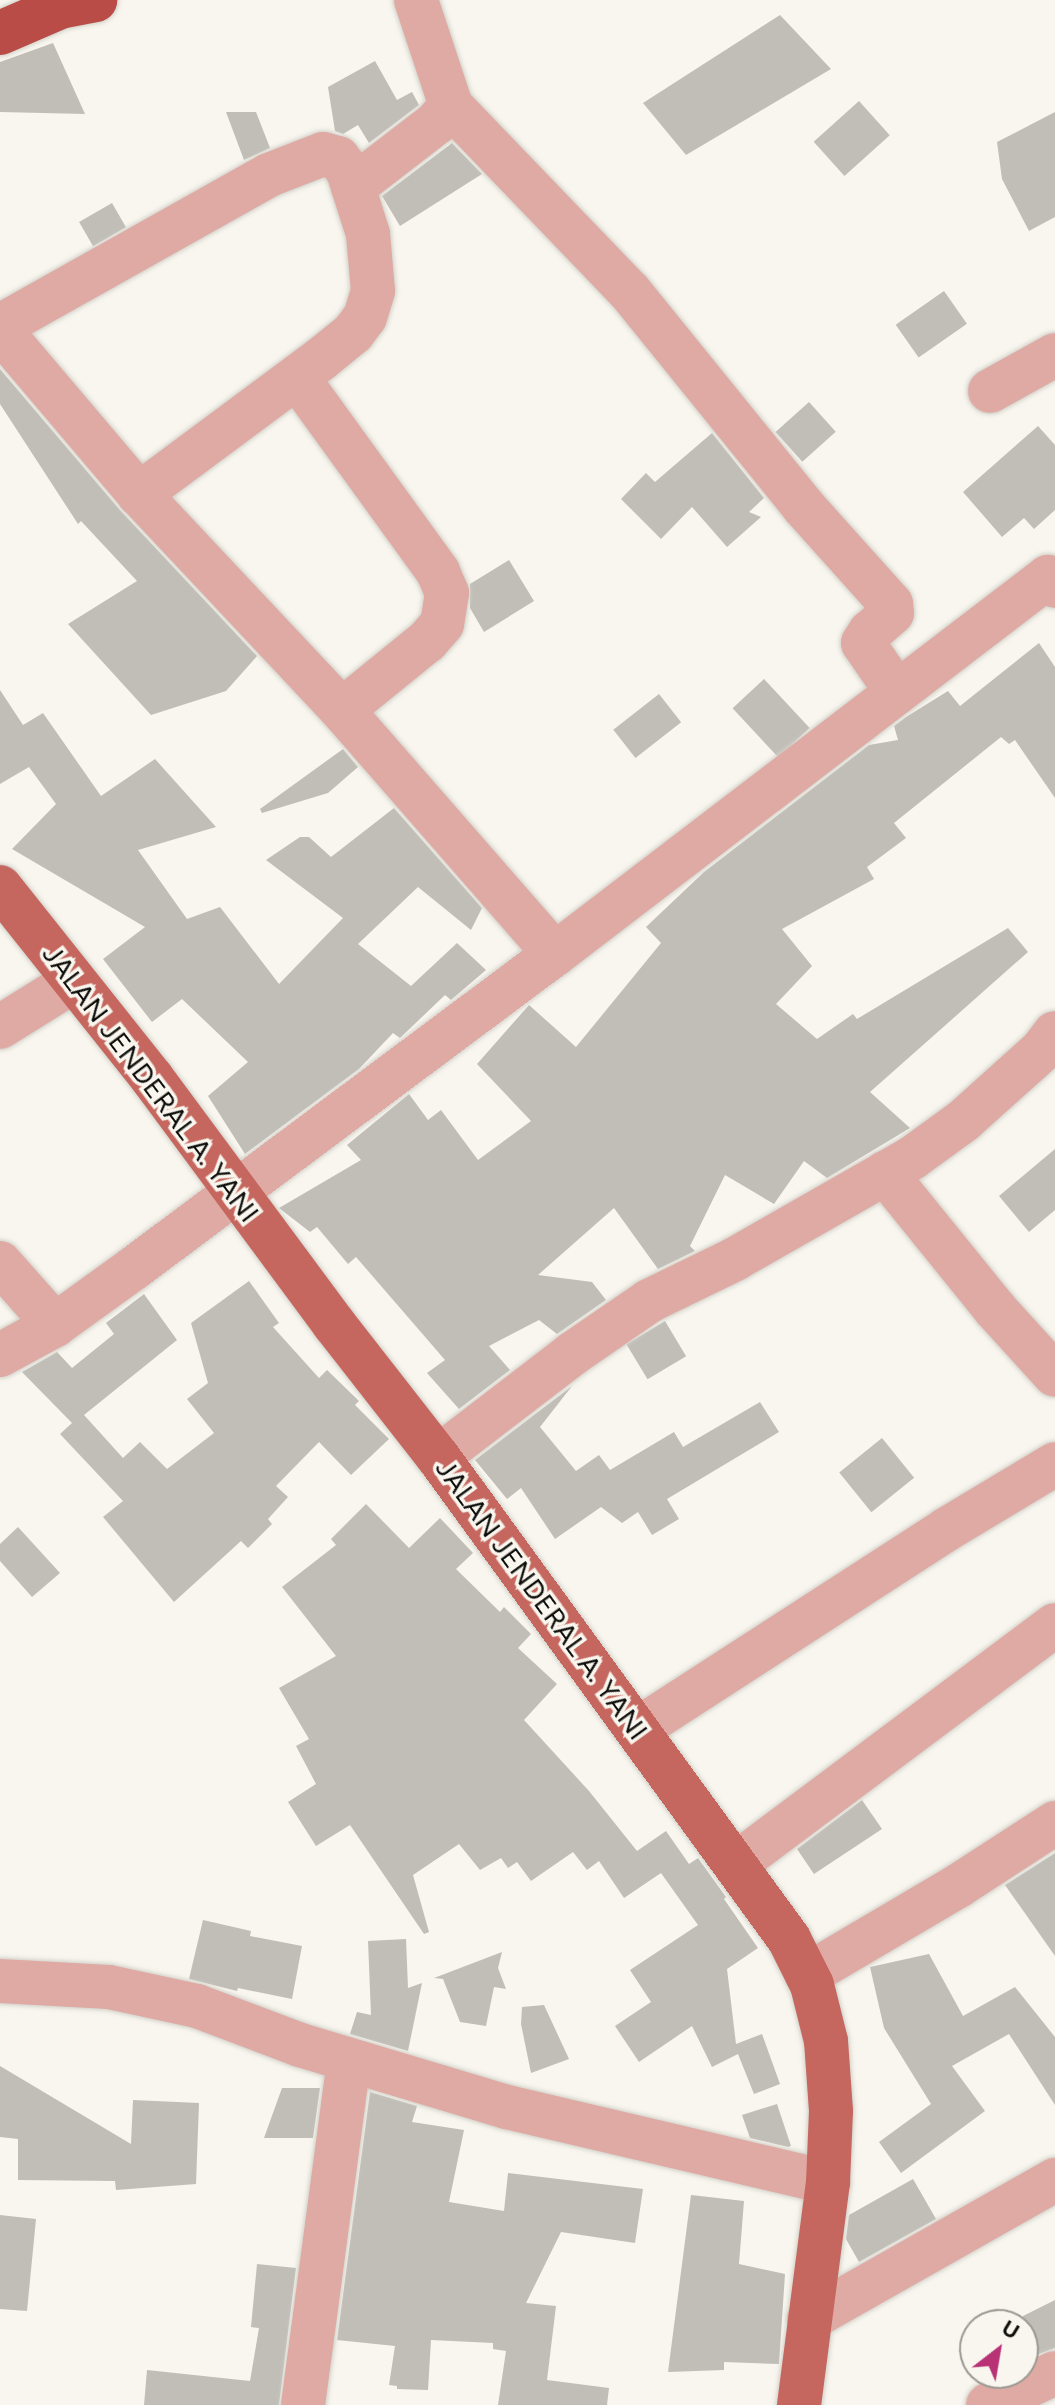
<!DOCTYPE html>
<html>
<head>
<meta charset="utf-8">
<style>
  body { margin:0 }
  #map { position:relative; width:1055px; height:2405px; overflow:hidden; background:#f8f6ee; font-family:Figtree,sans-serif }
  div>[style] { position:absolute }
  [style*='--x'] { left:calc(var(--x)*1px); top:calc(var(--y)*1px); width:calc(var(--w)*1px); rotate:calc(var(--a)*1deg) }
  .building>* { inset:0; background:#c0beb7; transform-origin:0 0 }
  .roads { filter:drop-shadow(0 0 2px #d2d1ca) drop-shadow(0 0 2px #d2d1ca) }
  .minor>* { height:44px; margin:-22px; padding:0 22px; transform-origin:22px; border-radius:22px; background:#e0aaa4 }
  .major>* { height:44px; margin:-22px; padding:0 22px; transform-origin:22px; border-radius:22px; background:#c5675f }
  .highway>* { height:44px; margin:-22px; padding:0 22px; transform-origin:22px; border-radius:22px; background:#b94c46 }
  span { translate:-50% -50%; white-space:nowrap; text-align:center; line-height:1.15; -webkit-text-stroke:7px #f8f6ee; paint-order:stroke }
  .street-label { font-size:28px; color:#0d0d0a }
  .north { position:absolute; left:959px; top:2309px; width:80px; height:80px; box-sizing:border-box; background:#f8f6ee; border:2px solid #9a9993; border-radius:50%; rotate:31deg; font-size:22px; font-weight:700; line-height:32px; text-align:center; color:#0d0d0a }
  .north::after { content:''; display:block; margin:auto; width:28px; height:36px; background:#b83276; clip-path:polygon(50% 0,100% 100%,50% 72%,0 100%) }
</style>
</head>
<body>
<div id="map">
  <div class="building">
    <div style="clip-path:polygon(780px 15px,831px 69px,686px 155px,643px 103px)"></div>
    <div style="clip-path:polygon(53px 43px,85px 114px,0 112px,0 62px)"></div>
    <div style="clip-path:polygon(375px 61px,397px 100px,412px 92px,419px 105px,369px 143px,358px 125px,343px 134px,335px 131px,328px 87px)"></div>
    <div style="left:859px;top:101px;width:46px;height:61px;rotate:48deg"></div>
    <div style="clip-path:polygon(226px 112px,256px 112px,270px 148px,244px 160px)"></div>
    <div style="clip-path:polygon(1055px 112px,1055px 217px,1029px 231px,1002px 179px,997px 142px)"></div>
    <div style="clip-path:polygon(452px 143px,482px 174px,400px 226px,382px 196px)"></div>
    <div style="left:112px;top:203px;width:28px;height:38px;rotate:60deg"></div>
    <div style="left:944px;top:291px;width:40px;height:59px;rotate:55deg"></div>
    <div style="clip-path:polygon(0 369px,120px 510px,257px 656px,226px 691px,151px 715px,68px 624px,137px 581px,81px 521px,78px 524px,0 404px)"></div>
    <div style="left:809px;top:402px;width:40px;height:45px;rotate:48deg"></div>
    <div style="clip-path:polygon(1038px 426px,1055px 445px,1055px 510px,1034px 529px,1024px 518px,1002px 537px,963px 492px)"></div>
    <div style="clip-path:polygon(712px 433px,764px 498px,749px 512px,761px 517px,727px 547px,692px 507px,661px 539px,621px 499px,646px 473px,655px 482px)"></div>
    <div style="clip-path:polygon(509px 560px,534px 601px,484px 632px,470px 608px,470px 584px)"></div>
    <div style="clip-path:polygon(1039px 643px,1055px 667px,1055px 798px,1015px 740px,1009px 744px,1001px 737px,894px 823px,906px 838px,867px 867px,874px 879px,782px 929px,812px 966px,776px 1004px,817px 1039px,853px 1014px,857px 1019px,1008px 928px,1028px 952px,870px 1092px,910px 1128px,827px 1178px,804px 1161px,774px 1204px,725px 1175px,690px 1246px,695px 1251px,658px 1269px,614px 1208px,538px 1275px,592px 1282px,606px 1300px,557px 1334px,539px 1320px,489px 1346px,510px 1370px,459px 1409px,427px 1373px,445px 1360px,356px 1257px,348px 1264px,317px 1227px,310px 1232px,279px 1208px,361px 1160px,347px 1145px,409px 1094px,428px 1120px,441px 1110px,478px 1160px,531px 1121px,477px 1064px,529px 1005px,576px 1047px,661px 943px,646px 927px,704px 872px,869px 745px,898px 740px,894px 726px,906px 717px,948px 691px,960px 706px)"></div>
    <div style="left:764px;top:679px;width:67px;height:43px;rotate:47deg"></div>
    <div style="clip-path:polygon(0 690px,23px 725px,43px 713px,101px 796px,155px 759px,216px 827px,138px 850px,187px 919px,220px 907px,279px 984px,343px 918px,266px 860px,300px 837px,309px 837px,331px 857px,394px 808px,482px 908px,471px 930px,418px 887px,358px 944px,411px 986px,457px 943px,486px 970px,451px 1000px,445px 995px,400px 1038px,393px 1033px,359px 1069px,245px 1154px,208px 1096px,248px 1062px,182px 999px,152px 1022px,103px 959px,145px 927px,12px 849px,56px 804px,29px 767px,0 784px)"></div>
    <div style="left:659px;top:694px;width:36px;height:58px;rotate:52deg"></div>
    <div style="clip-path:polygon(343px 749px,358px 767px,328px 793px,262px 813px,260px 809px)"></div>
    <div style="clip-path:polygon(1055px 1149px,1055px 1210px,1029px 1232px,999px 1196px)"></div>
    <div style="clip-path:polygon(249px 1281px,279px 1323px,273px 1327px,319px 1378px,327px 1370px,359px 1401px,355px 1405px,389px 1439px,351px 1475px,319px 1442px,276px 1486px,288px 1497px,268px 1519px,272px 1524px,248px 1548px,241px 1541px,174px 1602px,103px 1517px,123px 1501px,60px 1434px,72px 1423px,22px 1372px,57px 1352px,72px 1368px,114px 1334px,106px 1323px,144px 1294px,177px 1340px,84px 1415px,123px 1458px,140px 1442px,167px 1469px,214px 1433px,187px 1399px,208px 1383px,191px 1323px)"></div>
    <div style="left:665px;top:1321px;width:41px;height:45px;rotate:59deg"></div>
    <div style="clip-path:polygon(572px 1386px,540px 1427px,576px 1471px,599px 1455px,610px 1470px,674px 1432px,683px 1447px,760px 1402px,779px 1432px,667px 1499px,679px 1519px,652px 1535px,638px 1512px,622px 1523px,601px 1507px,555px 1539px,521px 1488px,507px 1499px,475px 1460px)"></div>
    <div style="left:882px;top:1438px;width:51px;height:55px;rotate:51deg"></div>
    <div style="clip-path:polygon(366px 1504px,409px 1548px,440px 1518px,473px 1553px,456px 1569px,500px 1612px,504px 1607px,531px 1634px,518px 1648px,557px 1684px,524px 1720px,589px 1791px,637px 1851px,666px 1831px,689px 1864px,698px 1858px,726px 1897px,724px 1899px,758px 1948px,727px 1969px,736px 2044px,762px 2034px,780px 2084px,754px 2094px,738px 2054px,712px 2067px,692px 2026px,639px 2062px,615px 2026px,651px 2002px,630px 1970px,698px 1925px,661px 1873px,624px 1898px,599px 1861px,587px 1870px,573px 1852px,531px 1881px,517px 1862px,508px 1868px,501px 1858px,480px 1870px,459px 1844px,413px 1875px,429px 1932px,424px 1934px,350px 1825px,316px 1846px,288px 1802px,316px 1784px,296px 1746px,309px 1739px,279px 1688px,336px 1656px,282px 1587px,336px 1545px,331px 1539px)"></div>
    <div style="clip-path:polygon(18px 1527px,60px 1573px,32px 1597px,0 1561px,0 1544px)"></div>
    <div style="clip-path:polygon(862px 1800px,882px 1829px,814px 1874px,797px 1849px)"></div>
    <div style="clip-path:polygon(1055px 1853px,1055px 1956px,1005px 1885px)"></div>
    <div style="clip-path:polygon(203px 1920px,251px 1931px,250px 1936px,302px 1946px,292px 1999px,238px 1988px,237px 1991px,189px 1979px)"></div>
    <div style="clip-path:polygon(406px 1939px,408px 1988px,422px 1983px,408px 2051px,350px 2034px,357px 2012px,371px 2015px,368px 1941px)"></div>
    <div style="clip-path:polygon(502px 1952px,498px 1968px,506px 1989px,494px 1987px,486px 2026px,460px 2022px,443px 1979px,434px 1978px)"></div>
    <div style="clip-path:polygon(929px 1954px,963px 2016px,1015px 1987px,1055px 2037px,1055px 2105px,1009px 2034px,952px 2066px,985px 2111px,901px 2173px,879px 2142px,931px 2104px,884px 2028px,870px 1967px)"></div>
    <div style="clip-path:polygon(544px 2005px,569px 2059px,531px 2073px,521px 2024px,522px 2007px)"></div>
    <div style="clip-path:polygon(0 2066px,131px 2144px,133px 2100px,199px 2103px,196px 2184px,116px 2190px,115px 2181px,18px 2180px,18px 2139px,0 2137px)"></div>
    <div style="clip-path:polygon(282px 2088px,320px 2088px,313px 2138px,264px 2138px)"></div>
    <div style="clip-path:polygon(370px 2092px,417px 2106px,412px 2122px,464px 2130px,449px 2202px,504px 2211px,508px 2173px,643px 2189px,635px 2243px,561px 2232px,526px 2303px,556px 2306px,547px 2380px,609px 2388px,607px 2405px,498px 2405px,506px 2351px,493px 2349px,493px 2343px,431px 2340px,428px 2390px,397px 2389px,397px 2386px,389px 2385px,395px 2346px,337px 2340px)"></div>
    <div style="clip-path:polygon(777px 2104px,791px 2146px,788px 2147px,750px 2138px,742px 2115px)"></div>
    <div style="clip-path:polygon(913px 2179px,936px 2219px,859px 2262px,846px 2239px,849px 2215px)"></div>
    <div style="clip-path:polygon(691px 2195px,744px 2201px,739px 2264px,785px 2274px,779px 2364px,724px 2362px,724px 2370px,668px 2372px)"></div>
    <div style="clip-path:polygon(0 2215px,36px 2219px,27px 2311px,0 2309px)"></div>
    <div style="clip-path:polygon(257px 2264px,296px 2268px,279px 2405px,144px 2405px,147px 2370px,250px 2381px,259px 2328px,251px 2327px)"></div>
    <div style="clip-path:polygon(1055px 2300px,1055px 2348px,1031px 2357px,1023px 2346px,1023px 2316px)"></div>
  </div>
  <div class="roads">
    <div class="minor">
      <div style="--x:451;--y:106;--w:258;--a:46.1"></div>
      <div style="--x:630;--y:292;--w:275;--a:51"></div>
      <div style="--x:803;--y:506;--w:132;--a:48.1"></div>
      <div style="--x:891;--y:604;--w:9;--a:84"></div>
      <div style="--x:892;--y:613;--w:29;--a:139"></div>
      <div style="--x:870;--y:632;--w:13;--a:122"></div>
      <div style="--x:863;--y:643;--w:58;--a:55.5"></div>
      <div style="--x:353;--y:187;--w:105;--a:-37.6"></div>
      <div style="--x:436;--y:123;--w:23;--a:-49"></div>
      <div style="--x:451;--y:106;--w:112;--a:-108.3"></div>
      <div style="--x:0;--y:326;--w:308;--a:-29.3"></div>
      <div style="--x:269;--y:175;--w:58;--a:-21.3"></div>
      <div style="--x:323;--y:154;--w:16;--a:15"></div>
      <div style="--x:338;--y:158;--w:16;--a:52"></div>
      <div style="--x:348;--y:171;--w:66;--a:72.4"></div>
      <div style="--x:368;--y:234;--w:57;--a:85"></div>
      <div style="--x:373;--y:291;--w:27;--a:107"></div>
      <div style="--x:365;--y:317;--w:20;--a:127"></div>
      <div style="--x:353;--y:333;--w:41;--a:140.9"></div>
      <div style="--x:321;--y:359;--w:227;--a:143.4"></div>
      <div style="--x:0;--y:330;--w:215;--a:49.7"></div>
      <div style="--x:139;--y:494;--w:296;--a:46.8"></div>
      <div style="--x:342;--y:710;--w:324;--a:48.9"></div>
      <div style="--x:297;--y:377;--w:241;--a:54.1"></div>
      <div style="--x:438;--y:572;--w:23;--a:67"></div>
      <div style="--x:447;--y:593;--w:31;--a:99"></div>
      <div style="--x:442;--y:624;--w:23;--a:131"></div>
      <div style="--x:427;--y:641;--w:109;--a:140.9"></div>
      <div style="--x:990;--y:391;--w:74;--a:-29"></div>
      <div style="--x:0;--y:1027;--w:87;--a:-31.9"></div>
      <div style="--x:885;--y:1173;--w:175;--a:51"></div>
      <div style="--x:995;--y:1309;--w:89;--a:47.7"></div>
      <div style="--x:0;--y:1263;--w:83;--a:48.4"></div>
      <div style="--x:0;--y:1355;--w:63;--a:-28.6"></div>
      <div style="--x:55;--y:1325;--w:97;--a:-35.8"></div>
      <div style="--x:134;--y:1268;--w:525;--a:-36.72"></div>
      <div style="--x:555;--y:954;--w:621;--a:-37.41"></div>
      <div style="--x:1048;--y:577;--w:11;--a:52"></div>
      <div style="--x:438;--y:1457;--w:169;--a:-37.5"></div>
      <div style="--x:572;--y:1354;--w:93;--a:-34.5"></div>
      <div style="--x:649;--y:1301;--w:96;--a:-26"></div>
      <div style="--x:735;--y:1259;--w:204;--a:-29.7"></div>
      <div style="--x:912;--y:1158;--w:63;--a:-36"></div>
      <div style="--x:963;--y:1121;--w:106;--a:-41.9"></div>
      <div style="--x:1042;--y:1050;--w:21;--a:-53"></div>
      <div style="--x:638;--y:1729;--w:368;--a:-32.9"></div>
      <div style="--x:947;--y:1529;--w:126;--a:-31"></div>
      <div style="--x:737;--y:1863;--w:397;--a:-36.8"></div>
      <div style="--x:807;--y:1975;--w:175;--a:-30.5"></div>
      <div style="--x:958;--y:1886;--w:116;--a:-33"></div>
      <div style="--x:0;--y:1981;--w:109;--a:3.2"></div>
      <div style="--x:109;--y:1987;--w:90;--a:12.2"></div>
      <div style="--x:197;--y:2006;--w:110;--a:20.7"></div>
      <div style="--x:300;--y:2045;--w:216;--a:16.7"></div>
      <div style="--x:507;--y:2107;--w:330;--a:13.2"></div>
      <div style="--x:809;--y:2319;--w:283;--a:-29.5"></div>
      <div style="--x:303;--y:2405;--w:348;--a:-82.4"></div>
      <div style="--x:988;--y:2405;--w:74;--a:-25.5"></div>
    </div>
    <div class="major">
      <div style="--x:0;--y:887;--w:244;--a:51.5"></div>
      <div style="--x:152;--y:1078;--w:306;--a:53.5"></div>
      <div style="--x:334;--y:1324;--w:169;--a:52"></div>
      <div style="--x:438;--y:1457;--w:596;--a:53.94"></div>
      <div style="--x:789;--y:1939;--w:51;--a:63.4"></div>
      <div style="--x:812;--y:1985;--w:58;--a:76"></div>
      <div style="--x:826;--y:2041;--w:70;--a:85.9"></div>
      <div style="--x:831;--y:2111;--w:71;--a:92.4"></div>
      <div style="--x:828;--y:2182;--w:225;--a:97.4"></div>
    </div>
    <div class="highway">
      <div style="--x:0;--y:33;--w:65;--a:-23.4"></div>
      <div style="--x:60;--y:7;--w:36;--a:-11"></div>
    </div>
  </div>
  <div class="street-label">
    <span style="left:151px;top:1083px;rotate:53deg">JALAN JENDERAL A. YANI</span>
    <span style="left:542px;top:1599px;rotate:54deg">JALAN JENDERAL A. YANI</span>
  </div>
  <div class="north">U</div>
</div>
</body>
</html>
